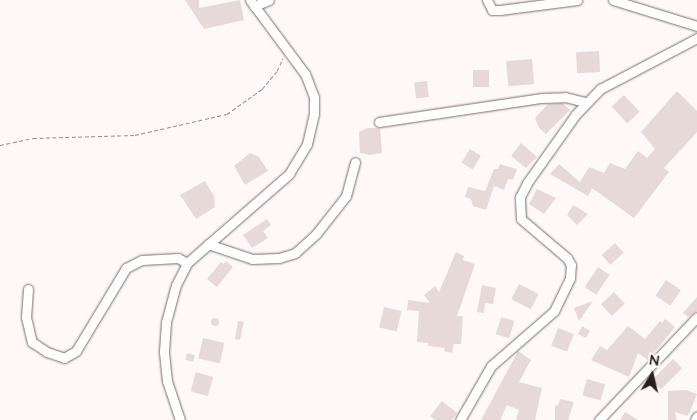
<!DOCTYPE html>
<html>
<head>
<meta charset="utf-8">
<style>
  body { margin:0 }
  #map { position:relative; width:697px; height:420px; overflow:hidden; background:#fef8f8; font-family:Mulish,sans-serif }
  div>[style] { position:absolute }
  [style*='--x'] { left:calc(var(--x)*1px); top:calc(var(--y)*1px); width:calc(var(--w)*1px); rotate:calc(var(--a)*1deg) }
  .building>* { inset:0; background:#e7d9d8; transform-origin:0 0 }
  .round { border-radius:50% }
  .path>* { height:1px; margin-top:-0.5px; transform-origin:0; background:repeating-linear-gradient(90deg,#948e8e 0 4px,transparent 0 6.5px) }
  .roads { filter:drop-shadow(0 0 1px #796d6c) drop-shadow(0 0 1px #796d6c) }
  .minor>* { height:9px; margin:-4.5px; padding:0 4.5px; transform-origin:4.5px; border-radius:4.5px; background:#fff }
  span { translate:-50% -50%; white-space:nowrap; text-align:center; line-height:1.15; -webkit-text-stroke:5px #fef8f8; paint-order:stroke }
  .north { position:absolute; left:627px; top:350px; width:50px; height:50px; -webkit-text-stroke:4px #fef8f8; paint-order:stroke; rotate:9deg; font-size:14px; font-weight:700; line-height:20px; text-align:center; color:#241f1e }
  .north::after { content:''; display:block; margin:auto; width:18px; height:22px; background:#241f1e; clip-path:polygon(50% 0,100% 100%,50% 72%,0 100%) }
</style>
</head>
<body>
<div id="map">
  <div class="building">
    <div style="clip-path:polygon(185px 0,199px 0,199px 8px,240px 0,244px 20px,204px 29px)"></div>
    <div style="left:599px;top:51px;width:21px;height:23px;rotate:87deg"></div>
    <div style="left:532px;top:59px;width:25px;height:26px;rotate:85deg"></div>
    <div style="left:489px;top:70px;width:17px;height:16px;rotate:90deg"></div>
    <div style="left:427px;top:81px;width:16px;height:13px;rotate:83deg"></div>
    <div style="clip-path:polygon(677px 91px,697px 111px,697px 132px,664px 168px,669px 172px,634px 218px,592px 188px,588px 196px,550px 174px,559px 164px,580px 182px,589px 167px,604px 173px,610px 163px,625px 169px,638px 151px,647px 158px,655px 149px,641px 132px)"></div>
    <div style="left:624px;top:95px;width:23px;height:17px;rotate:47deg"></div>
    <div style="clip-path:polygon(562px 103px,570px 110px,546px 134px,539px 128px,535px 118px,548px 104px)"></div>
    <div style="clip-path:polygon(367px 128px,380px 128px,382px 153px,370px 155px,360px 153px,359px 132px)"></div>
    <div style="clip-path:polygon(521px 143px,537px 157px,526px 168px,511px 156px)"></div>
    <div style="left:470px;top:149px;width:13px;height:16px;rotate:32deg"></div>
    <div style="clip-path:polygon(250px 153px,259px 157px,268px 171px,245px 185px,234px 166px)"></div>
    <div style="clip-path:polygon(500px 164px,517px 169px,513px 180px,508px 179px,504px 190px,494px 186px,486px 210px,473px 206px,471px 199px,465px 197px,468px 187px,485px 191px,494px 169px,498px 169px)"></div>
    <div style="clip-path:polygon(205px 181px,214px 196px,215px 207px,196px 219px,180px 195px)"></div>
    <div style="clip-path:polygon(537px 189px,556px 198px,544px 214px,529px 204px)"></div>
    <div style="clip-path:polygon(573px 205px,588px 214px,577px 225px,567px 215px)"></div>
    <div style="clip-path:polygon(267px 219px,271px 225px,263px 231px,268px 238px,252px 248px,243px 235px)"></div>
    <div style="left:615px;top:243px;width:13px;height:18px;rotate:48deg"></div>
    <div style="clip-path:polygon(456px 252px,464px 256px,463px 260px,475px 264px,457px 316px,463px 316px,461px 344px,454px 344px,452px 353px,444px 351px,445px 348px,428px 346px,428px 343px,417px 342px,419px 311px,407px 310px,408px 300px,430px 303px,424px 295px,435px 286px,439px 292px)"></div>
    <div style="clip-path:polygon(226px 261px,233px 267px,217px 287px,207px 279px,221px 262px,223px 264px)"></div>
    <div style="left:598px;top:267px;width:14px;height:24px;rotate:34deg"></div>
    <div style="left:666px;top:280px;width:18px;height:19px;rotate:34deg"></div>
    <div style="left:519px;top:284px;width:22px;height:17px;rotate:27deg"></div>
    <div style="clip-path:polygon(482px 285px,496px 288px,493px 304px,485px 303px,484px 313px,477px 312px)"></div>
    <div style="left:614px;top:292px;width:16px;height:18px;rotate:47deg"></div>
    <div style="clip-path:polygon(697px 297px,697px 311px,688px 317px,683px 313px)"></div>
    <div style="clip-path:polygon(593px 301px,579px 321px,574px 308px)"></div>
    <div style="left:384px;top:307px;width:18px;height:21px;rotate:13deg"></div>
    <div style="left:501px;top:317px;width:14px;height:18px;rotate:17deg"></div>
    <div class="round" style="left:211px;top:318px;width:8px;height:8px"></div>
    <div style="clip-path:polygon(665px 319px,675px 327px,648px 360px,638px 353px,629px 377px,591px 360px,600px 346px,607px 350px,628px 326px,645px 339px,660px 321px,662px 323px)"></div>
    <div style="clip-path:polygon(238px 321px,244px 322px,240px 340px,235px 339px)"></div>
    <div style="clip-path:polygon(582px 326px,590px 331px,586px 338px,578px 334px)"></div>
    <div style="left:558px;top:328px;width:17px;height:19px;rotate:21deg"></div>
    <div style="left:203px;top:338px;width:22px;height:21px;rotate:13deg"></div>
    <div style="clip-path:polygon(518px 351px,531px 360px,519px 382px,542px 388px,535px 420px,516px 420px,519px 410px,507px 405px,500px 420px,481px 420px)"></div>
    <div style="left:187px;top:353px;width:8px;height:7px;rotate:14deg"></div>
    <div style="left:673px;top:359px;width:13px;height:30px;rotate:45deg"></div>
    <div style="left:196px;top:372px;width:18px;height:20px;rotate:16deg"></div>
    <div style="left:587px;top:379px;width:19px;height:17px;rotate:16deg"></div>
    <div style="clip-path:polygon(686px 390px,697px 394px,690px 412px,687px 416px,675px 412px,677px 420px,668px 420px,668px 391px)"></div>
    <div style="clip-path:polygon(560px 399px,574px 402px,568px 420px,555px 420px,555px 405px,558px 406px)"></div>
    <div style="clip-path:polygon(442px 401px,457px 413px,452px 420px,435px 420px,430px 416px)"></div>
    <div style="clip-path:polygon(625px 412px,638px 420px,620px 420px)"></div>
  </div>
  <div class="path">
    <div style="--x:0;--y:145;--w:34;--a:-12"></div>
    <div style="--x:33;--y:138;--w:102;--a:-1.7"></div>
    <div style="--x:135;--y:135;--w:94;--a:-12.9"></div>
    <div style="--x:227;--y:114;--w:43;--a:-35.5"></div>
    <div style="--x:262;--y:89;--w:23;--a:-50"></div>
    <div style="--x:277;--y:71;--w:14;--a:-65"></div>
  </div>
  <div class="roads">
    <div class="minor">
      <div style="--x:487;--y:0;--w:11;--a:63"></div>
      <div style="--x:492;--y:10;--w:8;--a:0"></div>
      <div style="--x:500;--y:10;--w:78;--a:-7.4"></div>
      <div style="--x:613;--y:0;--w:88;--a:17.2"></div>
      <div style="--x:254;--y:6;--w:16;--a:-22"></div>
      <div style="--x:379;--y:122;--w:165;--a:-8.4"></div>
      <div style="--x:542;--y:98;--w:23;--a:-2"></div>
      <div style="--x:565;--y:97;--w:21;--a:14"></div>
      <div style="--x:208;--y:244;--w:46;--a:18.8"></div>
      <div style="--x:252;--y:259;--w:27;--a:-2"></div>
      <div style="--x:279;--y:258;--w:17;--a:-17"></div>
      <div style="--x:295;--y:253;--w:28;--a:-42"></div>
      <div style="--x:316;--y:234;--w:48;--a:-51.7"></div>
      <div style="--x:346;--y:196;--w:35;--a:-75"></div>
      <div style="--x:28;--y:289;--w:28;--a:94"></div>
      <div style="--x:26;--y:317;--w:26;--a:77"></div>
      <div style="--x:32;--y:342;--w:18;--a:34"></div>
      <div style="--x:47;--y:352;--w:18;--a:19"></div>
      <div style="--x:64;--y:358;--w:14;--a:-30"></div>
      <div style="--x:76;--y:351;--w:97;--a:-58.9"></div>
      <div style="--x:126;--y:268;--w:18;--a:-27"></div>
      <div style="--x:142;--y:260;--w:36;--a:-3"></div>
      <div style="--x:178;--y:258;--w:10;--a:29"></div>
      <div style="--x:180;--y:420;--w:41;--a:-108.4"></div>
      <div style="--x:167;--y:381;--w:30;--a:-96"></div>
      <div style="--x:164;--y:351;--w:29;--a:-86"></div>
      <div style="--x:166;--y:322;--w:38;--a:-75"></div>
      <div style="--x:176;--y:285;--w:25;--a:-63"></div>
      <div style="--x:187;--y:263;--w:135;--a:-41.1"></div>
      <div style="--x:289;--y:174;--w:35;--a:-59"></div>
      <div style="--x:307;--y:144;--w:31;--a:-77"></div>
      <div style="--x:314;--y:114;--w:17;--a:-90"></div>
      <div style="--x:314;--y:97;--w:25;--a:-111"></div>
      <div style="--x:305;--y:74;--w:92;--a:-126.6"></div>
      <div style="--x:460;--y:420;--w:62;--a:-60.1"></div>
      <div style="--x:491;--y:366;--w:84;--a:-41.1"></div>
      <div style="--x:554;--y:311;--w:37;--a:-64"></div>
      <div style="--x:570;--y:278;--w:13;--a:-86"></div>
      <div style="--x:571;--y:265;--w:8;--a:-120"></div>
      <div style="--x:567;--y:258;--w:60;--a:-139.7"></div>
      <div style="--x:521;--y:219;--w:22;--a:-93"></div>
      <div style="--x:520;--y:197;--w:16;--a:-63"></div>
      <div style="--x:527;--y:183;--w:85;--a:-54.6"></div>
      <div style="--x:576;--y:114;--w:35;--a:-46"></div>
      <div style="--x:600;--y:89;--w:110;--a:-27.7"></div>
      <div style="--x:599;--y:420;--w:142;--a:-46.4"></div>
      <div style="--x:695;--y:420;--w:4;--a:-63"></div>
    </div>
  </div>
  <div class="north">N</div>
</div>
</body>
</html>
